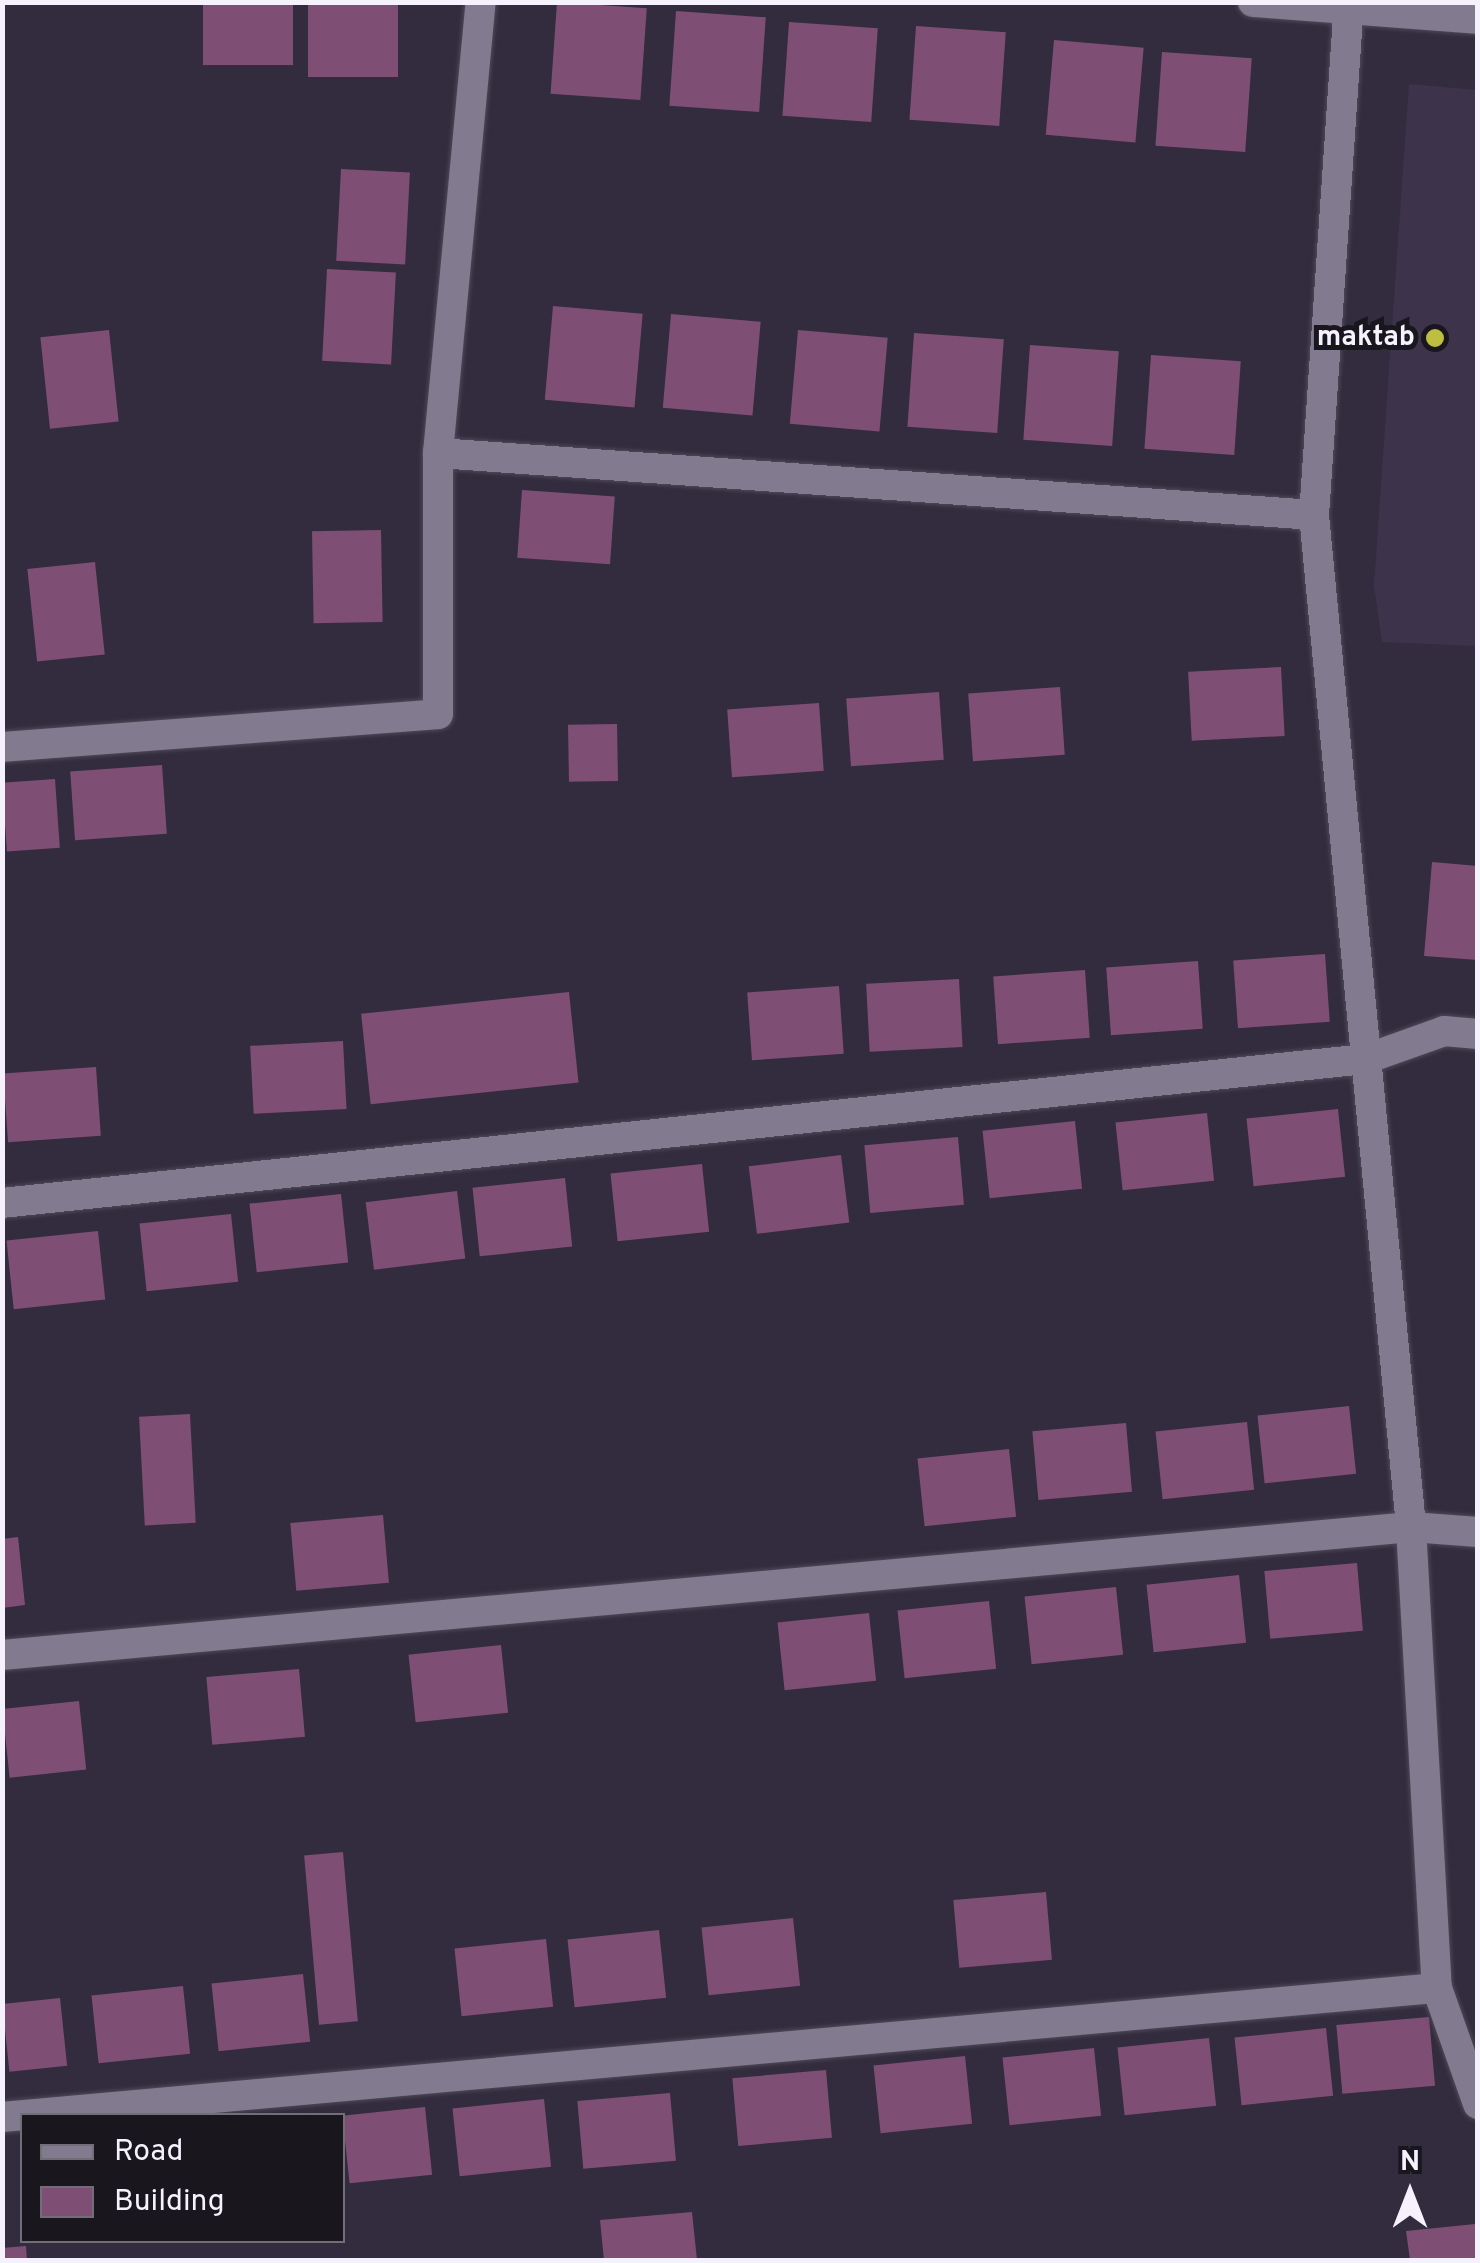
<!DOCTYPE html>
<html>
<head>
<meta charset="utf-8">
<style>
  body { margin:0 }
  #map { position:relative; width:1480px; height:2263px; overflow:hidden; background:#332c3e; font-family:Overpass,sans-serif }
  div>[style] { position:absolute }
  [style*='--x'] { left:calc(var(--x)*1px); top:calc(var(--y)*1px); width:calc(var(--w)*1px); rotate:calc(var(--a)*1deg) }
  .built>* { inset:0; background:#3d344c }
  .building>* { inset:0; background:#7f4e74; transform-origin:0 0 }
  .roads { filter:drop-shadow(0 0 2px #4f4958) drop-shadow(0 0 2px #4f4958) }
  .minor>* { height:30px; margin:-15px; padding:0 15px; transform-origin:15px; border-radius:15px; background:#827b90 }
  .dots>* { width:28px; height:28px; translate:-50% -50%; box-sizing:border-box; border:5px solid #19161e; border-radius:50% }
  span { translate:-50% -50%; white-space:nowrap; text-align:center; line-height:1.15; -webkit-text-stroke:10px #19161e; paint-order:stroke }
  .poi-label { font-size:28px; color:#f5f1fd; font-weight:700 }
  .right { translate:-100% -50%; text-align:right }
  .frame { position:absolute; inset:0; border:5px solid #f5f1fd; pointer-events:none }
  .legend { position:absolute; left:20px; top:2113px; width:325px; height:130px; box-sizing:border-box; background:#19161e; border:2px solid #716e77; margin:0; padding:12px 18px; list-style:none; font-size:30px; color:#f5f1fd }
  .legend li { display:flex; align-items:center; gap:20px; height:50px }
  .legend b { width:50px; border:2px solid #716e77 }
  .north { position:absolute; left:1360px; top:2143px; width:100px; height:100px; -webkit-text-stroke:8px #19161e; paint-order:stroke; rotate:0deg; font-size:28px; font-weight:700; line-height:40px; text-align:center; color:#f5f1fd }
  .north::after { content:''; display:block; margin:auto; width:35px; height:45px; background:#f5f1fd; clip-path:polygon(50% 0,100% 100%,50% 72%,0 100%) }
</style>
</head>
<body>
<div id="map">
  <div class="built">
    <div style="clip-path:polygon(1409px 84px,1477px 90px,1477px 646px,1382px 642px,1374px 586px)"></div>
  </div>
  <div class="building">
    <div style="left:203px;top:2px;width:90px;height:63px"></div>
    <div style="left:308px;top:2px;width:90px;height:75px"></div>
    <div style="left:557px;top:2px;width:90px;height:92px;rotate:4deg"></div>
    <div style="left:676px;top:11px;width:90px;height:95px;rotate:4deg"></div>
    <div style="left:789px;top:22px;width:89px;height:94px;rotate:4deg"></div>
    <div style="left:916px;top:26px;width:90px;height:94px;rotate:4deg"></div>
    <div style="left:1054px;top:40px;width:90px;height:95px;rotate:5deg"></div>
    <div style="left:1162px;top:52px;width:90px;height:94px;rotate:4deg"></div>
    <div style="left:341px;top:169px;width:69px;height:92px;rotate:3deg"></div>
    <div style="left:327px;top:269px;width:69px;height:92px;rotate:3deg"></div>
    <div style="left:553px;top:306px;width:90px;height:94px;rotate:5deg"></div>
    <div style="left:671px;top:314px;width:90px;height:94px;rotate:5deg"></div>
    <div style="left:109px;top:330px;width:92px;height:69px;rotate:84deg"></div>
    <div style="left:798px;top:330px;width:90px;height:94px;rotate:5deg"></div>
    <div style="left:914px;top:333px;width:90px;height:94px;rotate:4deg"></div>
    <div style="left:1030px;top:345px;width:89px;height:95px;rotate:4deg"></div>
    <div style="left:1151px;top:355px;width:90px;height:94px;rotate:4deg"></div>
    <div style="left:522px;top:490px;width:93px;height:68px;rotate:4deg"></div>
    <div style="left:381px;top:530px;width:92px;height:69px;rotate:89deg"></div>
    <div style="left:95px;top:562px;width:93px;height:68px;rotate:84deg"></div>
    <div style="left:1281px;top:667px;width:69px;height:93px;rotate:87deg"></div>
    <div style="left:1060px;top:687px;width:68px;height:92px;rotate:86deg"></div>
    <div style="left:939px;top:692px;width:68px;height:93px;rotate:86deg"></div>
    <div style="left:819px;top:703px;width:68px;height:92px;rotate:86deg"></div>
    <div style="left:617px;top:724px;width:57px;height:49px;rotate:89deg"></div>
    <div style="left:162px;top:765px;width:69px;height:92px;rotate:86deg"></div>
    <div style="left:55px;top:779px;width:69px;height:53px;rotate:86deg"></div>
    <div style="clip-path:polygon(1432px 862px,1478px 866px,1478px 960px,1424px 956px)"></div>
    <div style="left:1325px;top:954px;width:68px;height:92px;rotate:86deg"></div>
    <div style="left:1198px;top:961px;width:68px;height:92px;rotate:86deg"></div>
    <div style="left:1085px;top:970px;width:68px;height:92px;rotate:86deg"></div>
    <div style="left:959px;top:979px;width:68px;height:93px;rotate:87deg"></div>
    <div style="left:839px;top:986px;width:68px;height:92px;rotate:86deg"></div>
    <div style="left:569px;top:992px;width:91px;height:209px;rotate:84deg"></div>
    <div style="left:343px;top:1041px;width:68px;height:93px;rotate:87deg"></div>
    <div style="left:96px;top:1067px;width:69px;height:93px;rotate:86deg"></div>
    <div style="left:1338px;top:1109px;width:68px;height:92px;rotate:84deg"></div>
    <div style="left:1207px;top:1113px;width:68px;height:92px;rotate:84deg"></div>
    <div style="left:1075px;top:1121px;width:68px;height:93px;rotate:84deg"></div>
    <div style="left:958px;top:1137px;width:68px;height:94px;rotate:85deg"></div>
    <div style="left:841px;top:1155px;width:68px;height:93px;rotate:83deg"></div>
    <div style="left:702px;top:1164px;width:68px;height:92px;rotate:84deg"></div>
    <div style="left:565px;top:1178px;width:69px;height:93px;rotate:84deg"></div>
    <div style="left:457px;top:1191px;width:68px;height:92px;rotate:83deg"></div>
    <div style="left:341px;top:1194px;width:69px;height:92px;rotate:84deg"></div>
    <div style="left:231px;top:1214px;width:68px;height:92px;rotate:84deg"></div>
    <div style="left:98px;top:1231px;width:69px;height:92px;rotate:84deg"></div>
    <div style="left:1349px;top:1406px;width:68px;height:92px;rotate:84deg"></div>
    <div style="left:190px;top:1414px;width:109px;height:51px;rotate:87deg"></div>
    <div style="left:1247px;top:1422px;width:68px;height:92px;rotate:84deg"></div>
    <div style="left:1126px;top:1423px;width:69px;height:94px;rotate:85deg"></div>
    <div style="left:1009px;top:1449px;width:68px;height:92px;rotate:84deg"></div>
    <div style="left:383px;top:1515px;width:68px;height:93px;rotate:85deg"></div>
    <div style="clip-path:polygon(18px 1537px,25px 1605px,2px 1608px,2px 1539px)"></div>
    <div style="left:1357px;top:1563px;width:68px;height:93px;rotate:85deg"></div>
    <div style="left:1239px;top:1575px;width:68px;height:93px;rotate:84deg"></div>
    <div style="left:1116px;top:1587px;width:68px;height:92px;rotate:84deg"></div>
    <div style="left:989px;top:1601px;width:68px;height:92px;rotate:84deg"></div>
    <div style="left:869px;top:1613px;width:68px;height:92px;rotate:84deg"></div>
    <div style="left:501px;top:1645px;width:68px;height:93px;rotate:84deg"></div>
    <div style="left:299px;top:1669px;width:68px;height:93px;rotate:85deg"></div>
    <div style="left:79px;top:1701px;width:69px;height:77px;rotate:84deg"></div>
    <div style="left:343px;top:1852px;width:170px;height:39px;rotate:85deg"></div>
    <div style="left:1046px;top:1892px;width:68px;height:93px;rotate:85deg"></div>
    <div style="left:793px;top:1918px;width:68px;height:92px;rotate:84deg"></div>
    <div style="left:659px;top:1930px;width:68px;height:92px;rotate:84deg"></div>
    <div style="left:546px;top:1939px;width:68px;height:92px;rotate:84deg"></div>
    <div style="left:303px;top:1974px;width:68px;height:92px;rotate:84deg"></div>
    <div style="left:183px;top:1986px;width:68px;height:92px;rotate:84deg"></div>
    <div style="left:60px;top:1998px;width:68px;height:58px;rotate:84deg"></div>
    <div style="left:1429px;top:2017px;width:69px;height:93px;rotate:85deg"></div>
    <div style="left:1326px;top:2028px;width:68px;height:92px;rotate:84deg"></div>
    <div style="left:1209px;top:2038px;width:68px;height:92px;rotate:84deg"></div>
    <div style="left:1094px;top:2048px;width:68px;height:92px;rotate:84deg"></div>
    <div style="left:965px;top:2056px;width:68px;height:92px;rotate:84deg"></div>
    <div style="left:826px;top:2070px;width:68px;height:94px;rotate:85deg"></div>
    <div style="left:670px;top:2093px;width:68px;height:93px;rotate:85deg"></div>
    <div style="left:544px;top:2099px;width:68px;height:92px;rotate:84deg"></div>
    <div style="left:425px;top:2107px;width:68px;height:83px;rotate:84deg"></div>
    <div style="clip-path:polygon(692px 2212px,697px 2260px,604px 2260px,600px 2220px)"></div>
    <div style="clip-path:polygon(1475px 2224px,1478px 2260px,1410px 2260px,1406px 2231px)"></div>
    <div style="clip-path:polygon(26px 2246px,27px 2260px,2px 2260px,2px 2248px)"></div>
  </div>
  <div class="roads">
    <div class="minor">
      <div style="--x:1253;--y:2;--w:226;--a:4.3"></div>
      <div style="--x:1349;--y:2;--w:514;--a:93.9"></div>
      <div style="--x:1314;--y:515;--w:1017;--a:84.52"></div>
      <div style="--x:1411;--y:1527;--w:462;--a:86.8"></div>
      <div style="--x:1437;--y:1988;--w:123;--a:70.5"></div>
      <div style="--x:438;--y:453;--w:878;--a:4.05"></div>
      <div style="--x:2;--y:747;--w:437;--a:-4.3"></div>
      <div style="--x:438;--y:714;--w:261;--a:-90"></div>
      <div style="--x:438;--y:453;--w:453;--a:-84.6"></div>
      <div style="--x:2;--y:1203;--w:1372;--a:-6.03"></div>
      <div style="--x:1366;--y:1059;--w:83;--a:-19.7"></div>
      <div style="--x:1444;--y:1031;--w:34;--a:5"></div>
      <div style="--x:2;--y:1655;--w:1415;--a:-5.19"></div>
      <div style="--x:1411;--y:1527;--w:67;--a:4.3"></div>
      <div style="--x:2;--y:2117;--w:1441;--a:-5.14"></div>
    </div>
  </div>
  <div class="dots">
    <div style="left:1435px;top:338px;background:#bebf42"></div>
  </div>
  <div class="poi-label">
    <span class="right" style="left:1415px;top:338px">maktab</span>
  </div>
  <div class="frame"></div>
  <ul class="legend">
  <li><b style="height:12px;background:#827b90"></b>Road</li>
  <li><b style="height:28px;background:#7f4e74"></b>Building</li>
  </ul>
  <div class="north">N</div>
</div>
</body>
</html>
